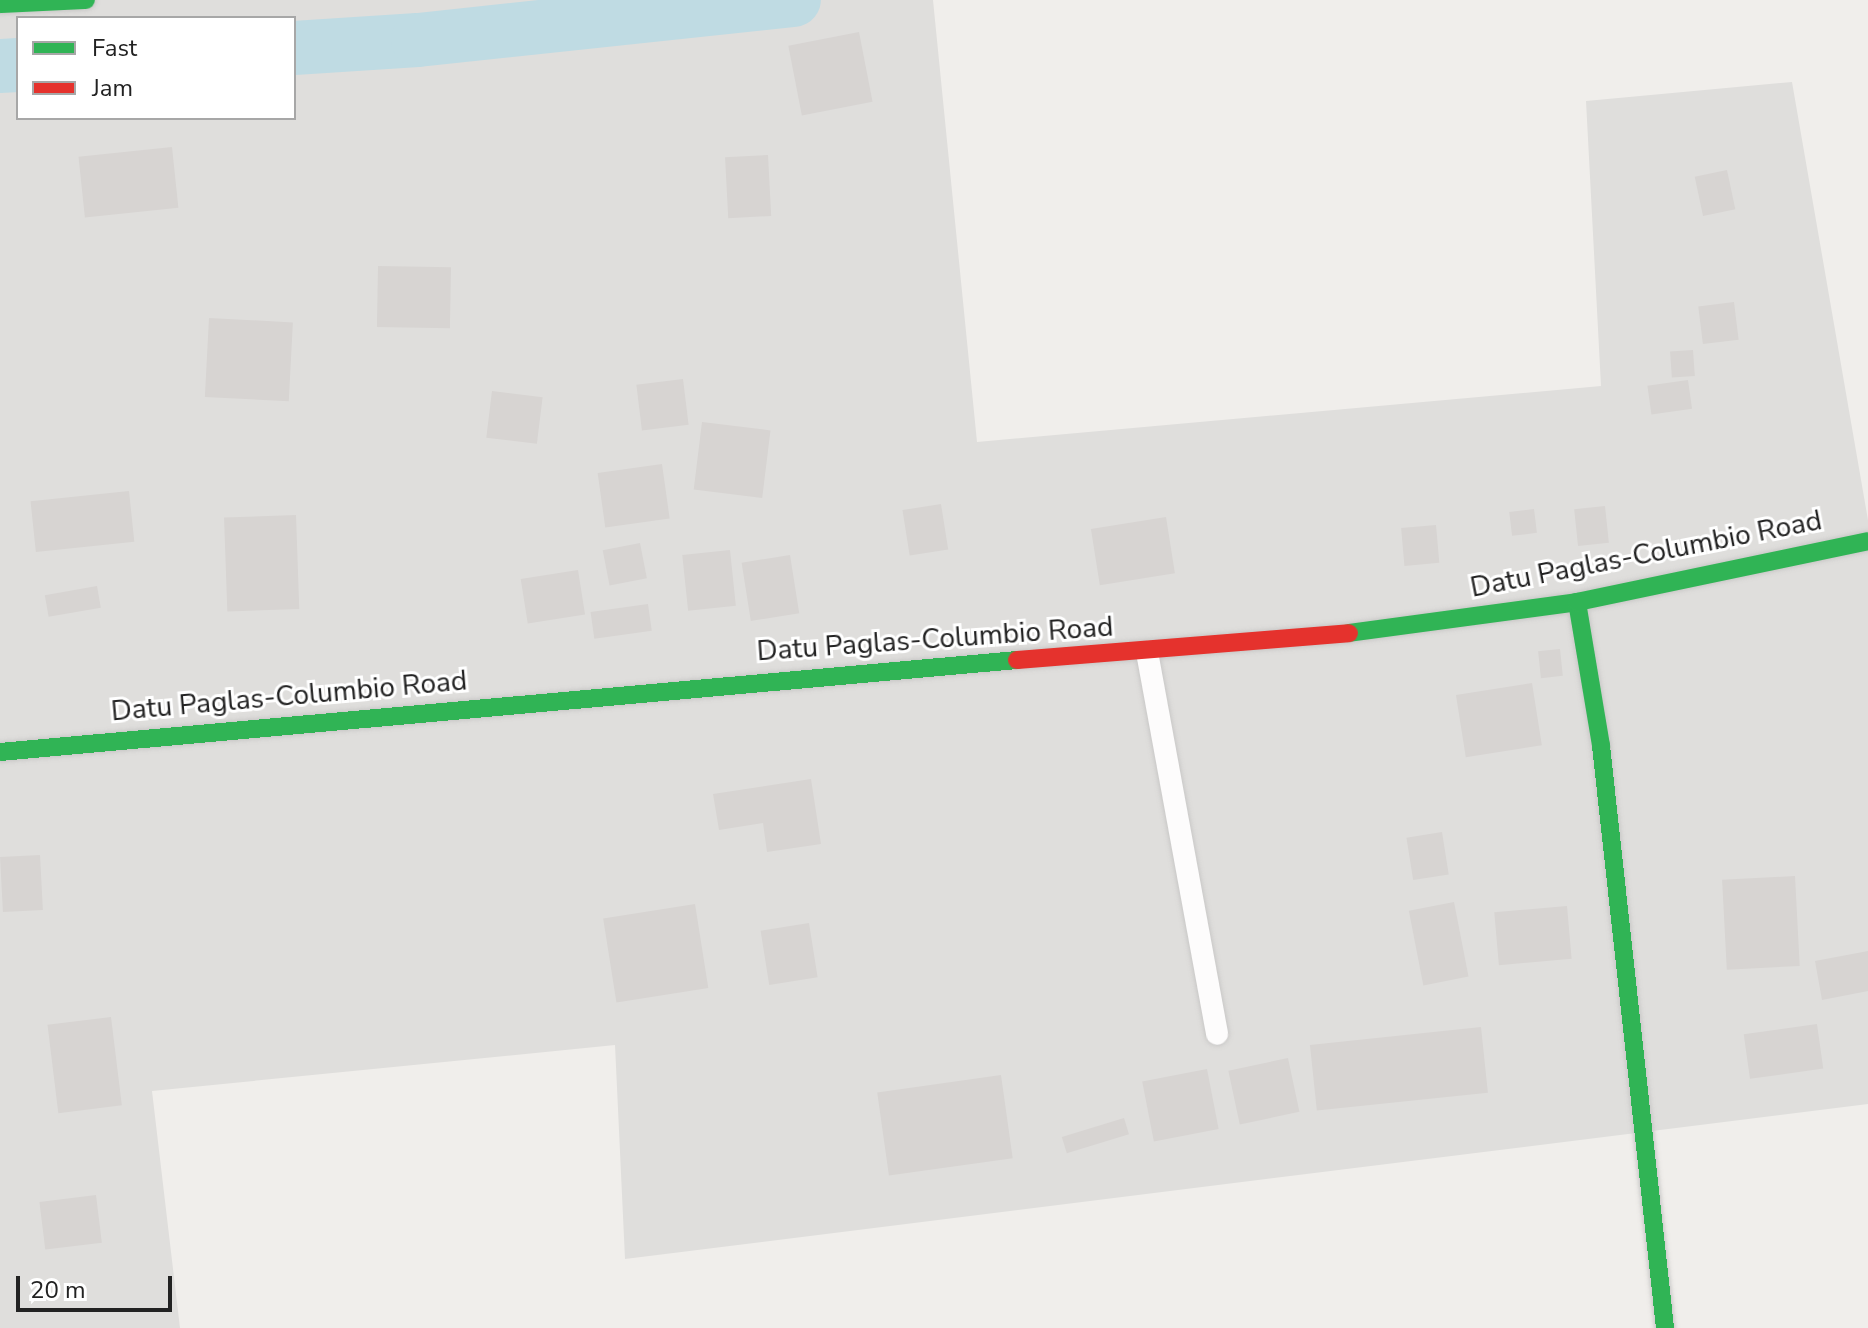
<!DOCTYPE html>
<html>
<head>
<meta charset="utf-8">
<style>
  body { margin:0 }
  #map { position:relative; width:1868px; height:1328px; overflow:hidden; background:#f0eeeb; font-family:"Nunito Sans",sans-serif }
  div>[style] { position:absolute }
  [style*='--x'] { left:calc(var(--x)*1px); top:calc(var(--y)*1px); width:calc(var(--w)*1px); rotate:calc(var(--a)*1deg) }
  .residential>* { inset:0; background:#dfdedc }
  .canal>* { height:54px; margin:-27px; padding:0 27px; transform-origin:27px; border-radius:27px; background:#bfdbe3 }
  .building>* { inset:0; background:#d7d4d2; transform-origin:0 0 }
  .roads { filter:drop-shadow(0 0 2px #c9c8c7) drop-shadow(0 0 2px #c9c8c7) }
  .lane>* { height:22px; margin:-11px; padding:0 11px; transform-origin:11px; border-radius:11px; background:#fdfcfc }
  .fast>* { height:18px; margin:-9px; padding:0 9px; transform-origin:9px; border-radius:9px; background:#30b455 }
  .jam>* { height:18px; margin:-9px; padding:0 9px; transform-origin:9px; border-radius:9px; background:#e5322d }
  span { translate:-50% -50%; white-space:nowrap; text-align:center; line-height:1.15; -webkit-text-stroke:6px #fff; paint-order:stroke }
  .street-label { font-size:28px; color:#222 }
  .legend { position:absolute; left:16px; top:16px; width:280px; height:104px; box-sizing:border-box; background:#fff; border:2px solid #a7a7a7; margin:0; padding:10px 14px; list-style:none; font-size:24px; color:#222 }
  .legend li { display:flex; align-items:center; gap:16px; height:40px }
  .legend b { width:40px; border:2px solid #a7a7a7 }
  .scale { position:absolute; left:16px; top:1276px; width:156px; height:36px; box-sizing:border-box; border:4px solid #222; border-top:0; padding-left:10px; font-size:24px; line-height:28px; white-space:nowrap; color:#222; -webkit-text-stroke:6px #fff; paint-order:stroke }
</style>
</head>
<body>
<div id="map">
  <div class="residential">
    <div style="clip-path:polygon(evenodd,0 0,933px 0,977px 442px,1601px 386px,1586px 101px,1792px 82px,1868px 520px,1868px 1104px,625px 1259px,615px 1045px,152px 1091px,180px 1328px,0 1328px,0 0,18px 18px,294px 18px,294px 118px,18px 118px,18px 18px)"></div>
  </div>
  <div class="canal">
    <div style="--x:294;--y:48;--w:124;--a:-3.7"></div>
    <div style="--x:418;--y:40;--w:378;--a:-6.1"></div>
    <div style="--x:0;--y:66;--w:18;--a:-3"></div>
  </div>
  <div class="building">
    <div style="left:859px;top:32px;width:71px;height:72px;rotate:79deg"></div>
    <div style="left:172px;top:147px;width:61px;height:94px;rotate:84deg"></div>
    <div style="left:768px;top:155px;width:61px;height:43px;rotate:87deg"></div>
    <div style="left:1727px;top:170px;width:40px;height:33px;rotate:78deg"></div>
    <div style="left:378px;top:266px;width:73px;height:61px;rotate:1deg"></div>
    <div style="left:1734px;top:302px;width:38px;height:36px;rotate:83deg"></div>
    <div style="left:209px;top:318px;width:84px;height:79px;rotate:3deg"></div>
    <div style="left:1693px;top:350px;width:26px;height:23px;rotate:86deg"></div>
    <div style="left:683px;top:379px;width:46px;height:47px;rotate:83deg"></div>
    <div style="left:1688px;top:380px;width:29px;height:41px;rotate:82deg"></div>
    <div style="left:492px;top:391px;width:51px;height:47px;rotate:7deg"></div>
    <div style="left:702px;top:422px;width:69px;height:68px;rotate:7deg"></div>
    <div style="left:662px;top:464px;width:55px;height:65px;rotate:82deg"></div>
    <div style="left:129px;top:491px;width:51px;height:99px;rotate:84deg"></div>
    <div style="left:941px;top:504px;width:46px;height:39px;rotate:81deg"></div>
    <div style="left:1605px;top:506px;width:37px;height:31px;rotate:84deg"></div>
    <div style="left:1534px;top:509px;width:24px;height:25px;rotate:83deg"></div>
    <div style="left:296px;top:515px;width:94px;height:72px;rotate:88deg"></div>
    <div style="left:1166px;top:517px;width:57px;height:76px;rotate:81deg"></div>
    <div style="left:1436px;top:525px;width:38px;height:35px;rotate:85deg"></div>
    <div style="left:640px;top:543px;width:36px;height:38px;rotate:79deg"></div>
    <div style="left:730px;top:550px;width:56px;height:48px;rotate:84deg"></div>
    <div style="left:790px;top:555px;width:59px;height:49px;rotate:81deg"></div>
    <div style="left:578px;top:570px;width:45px;height:58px;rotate:81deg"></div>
    <div style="left:97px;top:586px;width:22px;height:53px;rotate:80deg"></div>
    <div style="left:648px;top:604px;width:27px;height:58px;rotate:82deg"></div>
    <div style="left:1560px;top:649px;width:27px;height:22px;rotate:84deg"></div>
    <div style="left:1532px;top:683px;width:63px;height:77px;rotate:81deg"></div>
    <div style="clip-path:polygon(811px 779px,821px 844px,767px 852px,763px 823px,719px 830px,713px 794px)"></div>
    <div style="left:1442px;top:832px;width:43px;height:36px;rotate:81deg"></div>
    <div style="left:40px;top:855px;width:55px;height:40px;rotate:87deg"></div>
    <div style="left:1795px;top:876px;width:90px;height:73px;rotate:87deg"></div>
    <div style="left:1454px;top:902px;width:76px;height:46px;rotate:79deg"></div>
    <div style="left:695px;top:904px;width:85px;height:93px;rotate:81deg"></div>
    <div style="left:1567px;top:906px;width:53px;height:73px;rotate:85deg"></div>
    <div style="left:809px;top:923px;width:55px;height:49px;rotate:81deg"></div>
    <div style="clip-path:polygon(1868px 951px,1868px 991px,1822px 1000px,1815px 961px)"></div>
    <div style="left:111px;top:1017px;width:89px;height:64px;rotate:83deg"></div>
    <div style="left:1817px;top:1024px;width:45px;height:74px;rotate:82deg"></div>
    <div style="left:1481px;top:1027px;width:66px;height:172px;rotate:84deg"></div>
    <div style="left:1288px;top:1058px;width:55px;height:61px;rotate:78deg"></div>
    <div style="left:1207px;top:1069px;width:61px;height:66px;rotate:79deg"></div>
    <div style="left:1001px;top:1075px;width:84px;height:125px;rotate:82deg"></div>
    <div style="left:1124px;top:1118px;width:17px;height:65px;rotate:73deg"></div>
    <div style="left:96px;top:1195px;width:48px;height:57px;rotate:83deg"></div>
  </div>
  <div class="roads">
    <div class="lane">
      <div style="--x:1147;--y:652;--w:388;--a:79.6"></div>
    </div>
    <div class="fast">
      <div style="--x:0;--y:4;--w:86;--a:-2.7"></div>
      <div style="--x:1577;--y:602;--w:146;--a:80.5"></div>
      <div style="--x:1601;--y:746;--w:586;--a:83.72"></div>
      <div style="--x:1349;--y:633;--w:230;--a:-7.7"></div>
      <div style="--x:1577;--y:602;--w:297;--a:-11.8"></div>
      <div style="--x:0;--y:752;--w:1021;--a:-5.17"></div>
    </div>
    <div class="jam">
      <div style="--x:1017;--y:660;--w:333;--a:-4.6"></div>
    </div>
  </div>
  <div class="street-label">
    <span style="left:1646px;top:554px;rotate:-11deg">Datu Paglas-Columbio Road</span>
    <span style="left:935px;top:639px;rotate:-4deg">Datu Paglas-Columbio Road</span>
    <span style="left:289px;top:696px;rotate:-5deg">Datu Paglas-Columbio Road</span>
  </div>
  <ul class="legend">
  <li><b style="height:10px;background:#30b455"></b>Fast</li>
  <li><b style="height:10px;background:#e5322d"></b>Jam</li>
  </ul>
  <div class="scale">20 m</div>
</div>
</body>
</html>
